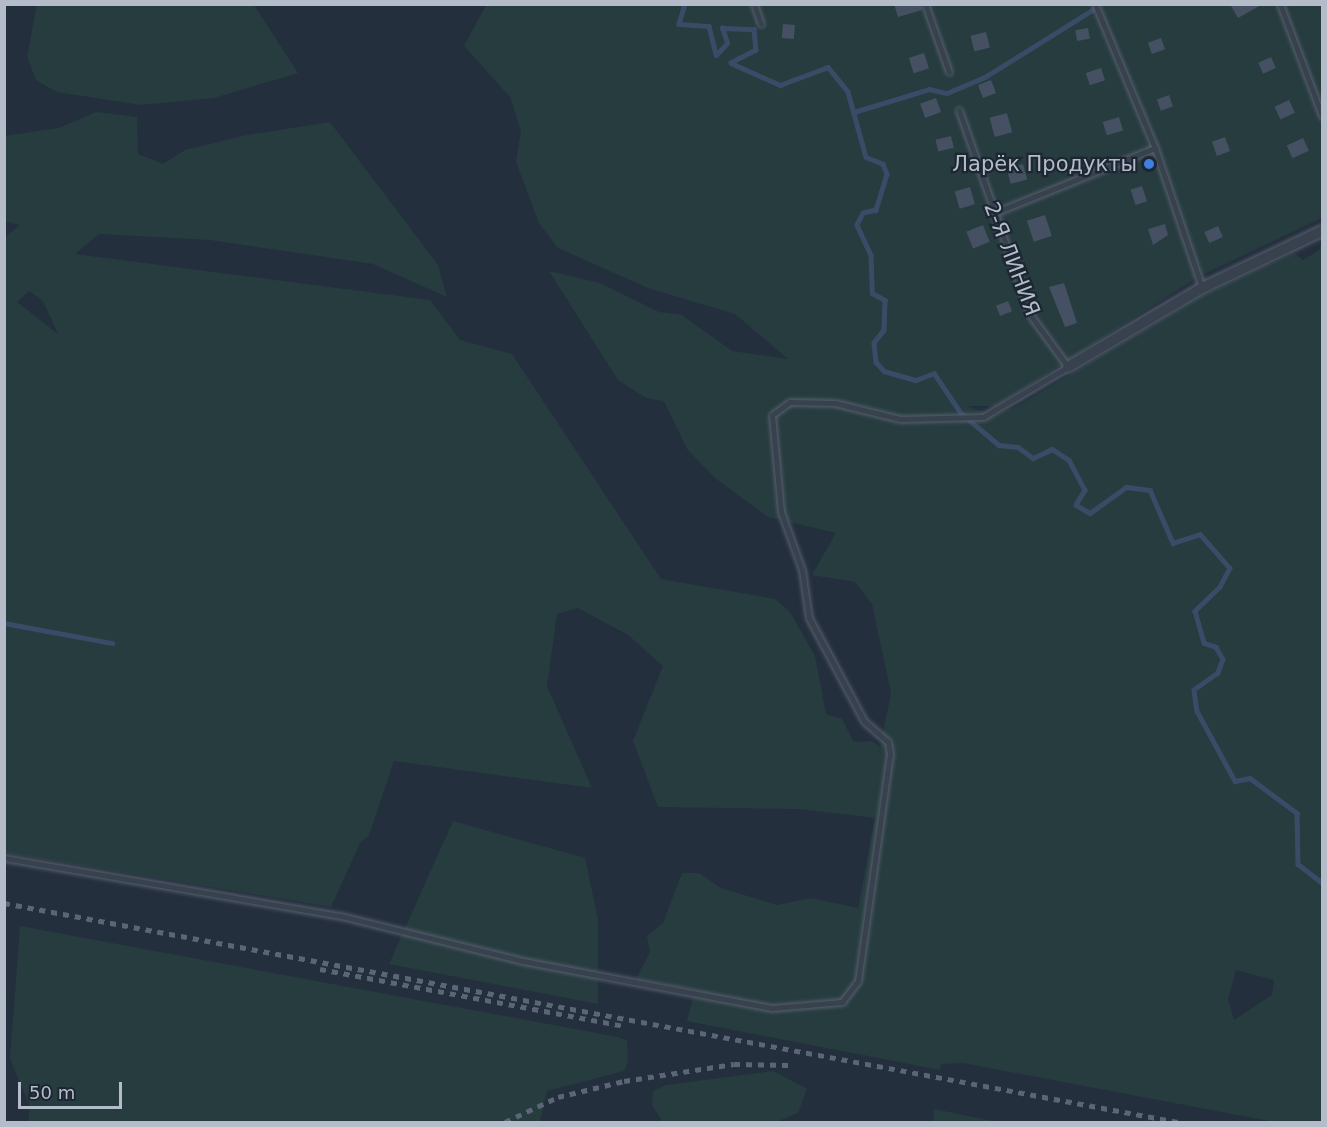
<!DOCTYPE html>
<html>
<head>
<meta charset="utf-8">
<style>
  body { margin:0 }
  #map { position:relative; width:1327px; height:1127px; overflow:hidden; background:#242f3e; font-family:"DejaVu Sans",sans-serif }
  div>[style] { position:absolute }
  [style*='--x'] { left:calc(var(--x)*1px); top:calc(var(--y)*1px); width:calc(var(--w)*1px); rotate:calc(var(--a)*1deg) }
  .green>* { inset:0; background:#263c3f }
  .stream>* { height:4.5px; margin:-2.25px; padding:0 2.25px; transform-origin:2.25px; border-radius:2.25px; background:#394c67 }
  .building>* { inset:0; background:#455162; transform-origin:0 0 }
  .roads { filter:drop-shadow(0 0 2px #565f6c) drop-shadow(0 0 2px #565f6c) }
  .lane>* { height:5px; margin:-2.5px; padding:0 2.5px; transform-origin:2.5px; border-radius:2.5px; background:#38414e }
  .street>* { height:10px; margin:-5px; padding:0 5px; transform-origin:5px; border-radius:5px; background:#38414e }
  .rail>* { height:4.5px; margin-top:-2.25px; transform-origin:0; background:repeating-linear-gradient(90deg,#5a6575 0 6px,transparent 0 12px) }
  .dots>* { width:16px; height:16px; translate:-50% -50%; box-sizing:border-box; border:3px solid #1d2633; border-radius:50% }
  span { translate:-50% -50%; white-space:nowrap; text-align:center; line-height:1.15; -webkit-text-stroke:4.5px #1d2633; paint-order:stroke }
  .poi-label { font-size:21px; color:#b4bcc9 }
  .right { translate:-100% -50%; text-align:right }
  .street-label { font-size:21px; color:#b4bcc9 }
  .frame { position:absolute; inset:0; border:6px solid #b4bcc9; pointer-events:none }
  .scale { position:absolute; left:18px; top:1082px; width:104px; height:27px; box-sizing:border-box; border:3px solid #b4bcc9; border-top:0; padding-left:8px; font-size:18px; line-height:21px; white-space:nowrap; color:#b4bcc9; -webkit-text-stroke:4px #1d2633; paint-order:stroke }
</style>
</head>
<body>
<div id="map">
  <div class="green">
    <div style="clip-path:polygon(evenodd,702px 4px,1322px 5px,1322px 218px,1198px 277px,996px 406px,966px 406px,995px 415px,1016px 407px,1202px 296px,1294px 253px,1303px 260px,1320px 250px,1322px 239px,1322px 1122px,1275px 1122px,963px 1063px,941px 1064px,940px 1070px,687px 1021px,695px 990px,636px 979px,650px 952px,647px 936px,663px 923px,682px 873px,699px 873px,721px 888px,777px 905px,811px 898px,858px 908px,875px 818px,799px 809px,658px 807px,633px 741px,663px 666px,628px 635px,578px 608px,557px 614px,547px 686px,592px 788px,394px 761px,369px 835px,360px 843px,331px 907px,5px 853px,4px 238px,20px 225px,5px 221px,4px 136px,59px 128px,96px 112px,137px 117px,138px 154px,163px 164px,185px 150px,247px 135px,330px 122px,438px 265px,447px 297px,373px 264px,210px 240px,99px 234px,75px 254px,430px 300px,460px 340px,512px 354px,661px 579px,775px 599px,790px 612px,815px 656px,826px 714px,842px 719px,854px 742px,872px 741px,880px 747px,891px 693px,872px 604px,855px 582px,812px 575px,836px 533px,768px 517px,715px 478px,687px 449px,664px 401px,646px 398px,618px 380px,549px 271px,600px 283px,659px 312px,682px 315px,732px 351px,788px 359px,735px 314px,648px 288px,558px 248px,539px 223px,516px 162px,521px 131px,510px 97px,464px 46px,486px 5px,702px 4px,29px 291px,43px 301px,58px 334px,17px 302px,29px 291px,702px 4px,1236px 970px,1274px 980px,1272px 995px,1234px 1020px,1228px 999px,1236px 970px)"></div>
    <div style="clip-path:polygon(37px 5px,254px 5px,298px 73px,214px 98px,141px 105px,57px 92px,36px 80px,27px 56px)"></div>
    <div style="clip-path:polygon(453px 821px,585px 858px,598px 919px,598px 1004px,389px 964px)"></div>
    <div style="clip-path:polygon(20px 926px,618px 1037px,627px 1041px,628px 1061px,624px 1071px,547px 1091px,540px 1122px,28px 1122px,30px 1106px,10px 1059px)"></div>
    <div style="clip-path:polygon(773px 1071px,807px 1089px,798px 1113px,776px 1122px,663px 1122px,652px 1105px,653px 1091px,666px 1085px)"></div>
    <div style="clip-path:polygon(934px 1109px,998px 1122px,934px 1122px)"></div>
  </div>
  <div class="stream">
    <div style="--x:632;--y:4;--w:12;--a:0"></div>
    <div style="--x:685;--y:4;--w:21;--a:107"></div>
    <div style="--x:679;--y:24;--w:30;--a:4"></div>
    <div style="--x:709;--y:26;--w:30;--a:76"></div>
    <div style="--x:716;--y:55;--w:16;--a:-47"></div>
    <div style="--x:727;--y:43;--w:16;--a:-108"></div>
    <div style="--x:722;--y:28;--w:32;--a:2"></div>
    <div style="--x:754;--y:29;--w:21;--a:85"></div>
    <div style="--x:756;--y:50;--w:28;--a:153"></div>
    <div style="--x:731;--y:63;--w:54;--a:24.2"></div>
    <div style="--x:780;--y:85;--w:51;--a:-20.6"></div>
    <div style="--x:828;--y:67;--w:32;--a:51"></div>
    <div style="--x:848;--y:92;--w:67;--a:74.5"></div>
    <div style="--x:866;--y:157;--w:18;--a:22"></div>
    <div style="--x:883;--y:164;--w:11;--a:68"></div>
    <div style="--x:887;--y:174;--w:38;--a:107"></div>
    <div style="--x:876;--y:210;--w:13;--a:167"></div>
    <div style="--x:863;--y:213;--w:13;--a:117"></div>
    <div style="--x:857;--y:225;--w:33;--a:65"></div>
    <div style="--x:871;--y:255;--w:38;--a:88"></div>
    <div style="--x:872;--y:293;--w:15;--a:28"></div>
    <div style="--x:885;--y:300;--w:30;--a:92"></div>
    <div style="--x:884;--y:330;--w:16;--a:128"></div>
    <div style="--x:874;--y:343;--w:19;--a:84"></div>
    <div style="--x:876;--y:362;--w:12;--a:48"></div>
    <div style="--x:884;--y:371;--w:33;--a:16"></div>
    <div style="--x:916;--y:380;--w:19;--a:-21"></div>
    <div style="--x:934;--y:373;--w:48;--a:56"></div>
    <div style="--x:961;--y:413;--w:50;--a:40.1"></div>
    <div style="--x:999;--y:445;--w:19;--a:6"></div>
    <div style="--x:1018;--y:447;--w:19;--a:36"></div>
    <div style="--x:1033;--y:458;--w:21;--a:-25"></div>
    <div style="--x:1052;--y:449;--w:20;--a:33"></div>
    <div style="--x:1069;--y:460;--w:34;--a:62"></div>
    <div style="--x:1085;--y:490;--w:17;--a:121"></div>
    <div style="--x:1076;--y:505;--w:16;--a:30"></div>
    <div style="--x:1090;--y:513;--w:44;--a:-35.8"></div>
    <div style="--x:1126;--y:487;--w:24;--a:7"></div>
    <div style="--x:1150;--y:490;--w:58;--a:66.5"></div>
    <div style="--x:1173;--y:543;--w:28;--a:-18"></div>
    <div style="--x:1200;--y:534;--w:45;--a:48.6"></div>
    <div style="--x:1230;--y:568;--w:21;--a:118"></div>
    <div style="--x:1220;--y:587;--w:35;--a:136"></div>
    <div style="--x:1195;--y:611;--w:33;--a:74"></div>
    <div style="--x:1204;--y:643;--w:13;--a:18"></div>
    <div style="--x:1216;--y:647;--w:14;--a:60"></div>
    <div style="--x:1223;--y:659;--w:15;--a:110"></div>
    <div style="--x:1218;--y:673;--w:29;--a:145"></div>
    <div style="--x:1194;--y:690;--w:21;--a:82"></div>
    <div style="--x:1197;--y:711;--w:80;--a:61.5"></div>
    <div style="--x:1235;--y:781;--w:15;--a:-11"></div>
    <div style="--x:1250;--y:778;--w:59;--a:36.7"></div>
    <div style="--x:1297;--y:813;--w:51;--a:88.9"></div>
    <div style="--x:1298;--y:864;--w:31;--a:38"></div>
    <div style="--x:854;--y:112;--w:78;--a:-17"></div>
    <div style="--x:929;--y:89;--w:18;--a:13"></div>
    <div style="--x:947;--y:93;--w:41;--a:-22.8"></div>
    <div style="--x:985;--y:77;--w:128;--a:-32"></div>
    <div style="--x:4;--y:623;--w:110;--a:10.5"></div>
  </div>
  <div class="building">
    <div style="clip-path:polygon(894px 4px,920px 4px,922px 10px,898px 17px)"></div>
    <div style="clip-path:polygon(1230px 4px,1263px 4px,1238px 18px)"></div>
    <div style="left:783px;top:24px;width:12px;height:14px;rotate:5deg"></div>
    <div style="left:1088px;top:28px;width:11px;height:13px;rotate:80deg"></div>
    <div style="left:986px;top:32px;width:16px;height:16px;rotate:76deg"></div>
    <div style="left:1161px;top:38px;width:12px;height:14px;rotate:70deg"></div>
    <div style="left:924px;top:53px;width:16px;height:16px;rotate:72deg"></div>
    <div style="left:1271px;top:57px;width:12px;height:14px;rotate:66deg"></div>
    <div style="left:1101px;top:68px;width:13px;height:16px;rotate:72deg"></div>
    <div style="left:991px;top:80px;width:14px;height:14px;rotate:69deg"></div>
    <div style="left:1169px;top:95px;width:12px;height:13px;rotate:70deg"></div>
    <div style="left:936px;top:98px;width:15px;height:17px;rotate:70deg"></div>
    <div style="left:1289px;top:100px;width:14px;height:16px;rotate:65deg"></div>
    <div style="left:1007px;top:113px;width:20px;height:18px;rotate:75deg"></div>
    <div style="left:1119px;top:117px;width:14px;height:17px;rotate:73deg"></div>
    <div style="left:951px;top:136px;width:12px;height:16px;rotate:76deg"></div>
    <div style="left:1225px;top:137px;width:15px;height:14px;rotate:70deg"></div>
    <div style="left:1303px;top:138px;width:14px;height:18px;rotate:65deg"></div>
    <div style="left:1023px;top:164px;width:16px;height:17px;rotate:75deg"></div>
    <div style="left:1142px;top:186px;width:16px;height:12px;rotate:72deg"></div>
    <div style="left:970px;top:187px;width:18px;height:16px;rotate:74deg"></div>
    <div style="left:1045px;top:215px;width:22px;height:19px;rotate:72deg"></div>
    <div style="clip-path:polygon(1165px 224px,1168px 235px,1153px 245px,1148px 229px)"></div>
    <div style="left:983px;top:225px;width:18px;height:18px;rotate:68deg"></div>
    <div style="left:1218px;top:226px;width:12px;height:15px;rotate:66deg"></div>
    <div style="clip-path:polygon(1064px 283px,1077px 323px,1065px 327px,1049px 287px)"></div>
    <div style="left:1008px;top:301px;width:11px;height:13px;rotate:68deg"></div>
  </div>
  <div class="roads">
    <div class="lane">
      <div style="--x:754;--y:4;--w:21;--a:71"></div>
      <div style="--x:925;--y:4;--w:72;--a:70.6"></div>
      <div style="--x:1095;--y:4;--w:156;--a:67.4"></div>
      <div style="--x:1155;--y:148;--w:148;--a:71.4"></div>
      <div style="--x:1280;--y:4;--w:120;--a:69.4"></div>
      <div style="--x:994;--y:213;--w:174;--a:-22"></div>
      <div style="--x:4;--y:858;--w:342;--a:9.8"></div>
      <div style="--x:341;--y:916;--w:187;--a:13.9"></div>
      <div style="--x:523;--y:961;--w:253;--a:10.7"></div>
      <div style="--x:772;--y:1008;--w:70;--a:-4.9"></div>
      <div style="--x:842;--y:1002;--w:26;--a:-53"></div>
      <div style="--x:858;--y:981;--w:229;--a:-82"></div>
      <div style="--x:890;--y:754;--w:12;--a:-99"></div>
      <div style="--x:888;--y:742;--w:32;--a:-139"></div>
      <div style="--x:864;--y:721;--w:117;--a:-118.1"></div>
      <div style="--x:809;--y:618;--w:49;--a:-98.3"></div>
      <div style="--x:802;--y:570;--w:62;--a:-109.9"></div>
      <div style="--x:781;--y:512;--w:97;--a:-95.3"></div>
      <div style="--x:772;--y:415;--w:22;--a:-36"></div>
      <div style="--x:790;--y:402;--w:45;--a:1.3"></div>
      <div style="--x:835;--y:403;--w:67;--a:13.8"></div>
      <div style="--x:900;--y:419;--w:83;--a:-1.4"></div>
      <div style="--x:983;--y:417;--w:99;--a:-30.5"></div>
      <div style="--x:1068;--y:367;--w:63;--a:-126"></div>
      <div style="--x:1031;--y:316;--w:218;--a:-109.3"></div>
    </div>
    <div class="street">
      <div style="--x:1068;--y:367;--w:156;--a:-30.5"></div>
      <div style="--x:1202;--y:288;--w:133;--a:-25.4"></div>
    </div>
  </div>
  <div class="rail">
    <div style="--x:4;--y:903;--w:1194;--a:10.57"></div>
    <div style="--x:320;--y:969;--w:309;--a:10.6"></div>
    <div style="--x:505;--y:1122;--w:59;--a:-25.3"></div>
    <div style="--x:558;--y:1097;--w:68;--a:-13.6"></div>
    <div style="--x:624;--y:1081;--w:111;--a:-8.8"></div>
    <div style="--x:734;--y:1064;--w:56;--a:1"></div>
  </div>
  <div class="dots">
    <div style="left:1149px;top:164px;background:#3f7fe0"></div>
  </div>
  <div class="poi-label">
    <span class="right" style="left:1137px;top:164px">Ларёк Продукты</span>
  </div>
  <div class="street-label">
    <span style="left:1012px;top:259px;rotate:69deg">2-Я ЛИНИЯ</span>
  </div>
  <div class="frame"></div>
  <div class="scale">50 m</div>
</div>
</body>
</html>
